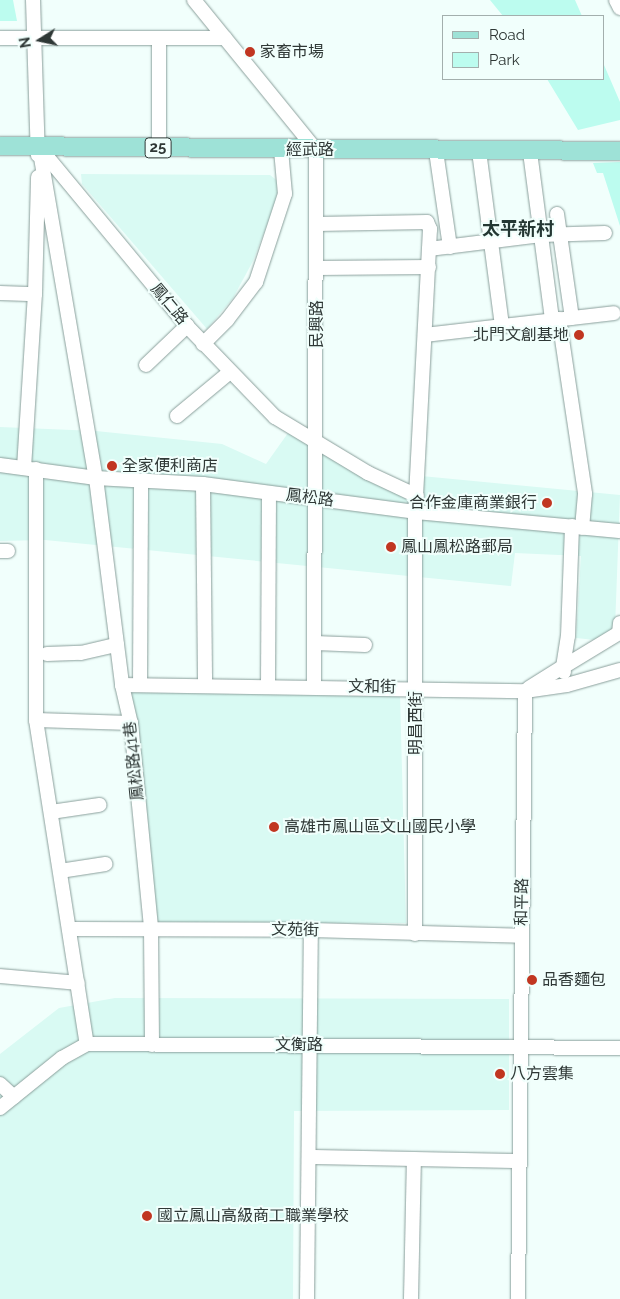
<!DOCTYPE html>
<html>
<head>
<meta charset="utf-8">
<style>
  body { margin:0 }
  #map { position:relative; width:620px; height:1299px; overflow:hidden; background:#f1fffc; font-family:Raleway,"Noto Sans TC",sans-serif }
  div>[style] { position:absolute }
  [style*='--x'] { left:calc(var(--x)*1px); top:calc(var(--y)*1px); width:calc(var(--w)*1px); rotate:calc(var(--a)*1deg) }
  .built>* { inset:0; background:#d9faf3 }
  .green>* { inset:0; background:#bcfcef }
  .roads { filter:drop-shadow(0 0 1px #8a9f9b) drop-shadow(0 0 1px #8a9f9b) }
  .minor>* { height:14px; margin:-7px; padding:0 7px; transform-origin:7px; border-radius:7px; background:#fff }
  .major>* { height:18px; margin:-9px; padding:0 9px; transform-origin:9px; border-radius:9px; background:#9ee2d7 }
  .dots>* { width:14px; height:14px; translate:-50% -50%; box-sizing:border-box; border:2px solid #f1fffc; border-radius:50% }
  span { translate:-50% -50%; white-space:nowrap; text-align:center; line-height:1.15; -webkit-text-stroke:4px #f1fffc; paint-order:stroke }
  .shield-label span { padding:1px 4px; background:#f1fffc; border:1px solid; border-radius:4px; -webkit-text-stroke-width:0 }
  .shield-label { font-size:15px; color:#2f3836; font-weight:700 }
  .poi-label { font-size:16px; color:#2f3836 }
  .left { translate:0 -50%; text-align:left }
  .right { translate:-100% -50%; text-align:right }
  .street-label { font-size:16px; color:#2f3836 }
  .neighbourhood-label { font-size:18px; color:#243733; font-weight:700 }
  .legend { position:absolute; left:442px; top:15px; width:162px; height:65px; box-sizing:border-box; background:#f1fffc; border:1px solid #a3afad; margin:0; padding:6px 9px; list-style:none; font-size:15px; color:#2f3836 }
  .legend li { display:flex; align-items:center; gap:10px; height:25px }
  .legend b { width:25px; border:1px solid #a3afad }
  .north { position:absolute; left:15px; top:15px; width:50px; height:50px; -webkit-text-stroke:4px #f1fffc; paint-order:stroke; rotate:260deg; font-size:14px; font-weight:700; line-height:20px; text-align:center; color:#2f3836 }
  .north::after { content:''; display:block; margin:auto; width:18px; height:22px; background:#2f3836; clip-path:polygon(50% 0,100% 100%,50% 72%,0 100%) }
</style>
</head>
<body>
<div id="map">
  <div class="built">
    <div style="clip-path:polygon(81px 174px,270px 175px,279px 182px,275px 204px,253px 261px,233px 298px,207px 329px,82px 184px)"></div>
    <div style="clip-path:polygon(0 427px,96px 431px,222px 444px,266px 464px,288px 433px,407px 497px,411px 475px,620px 495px,615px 628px,595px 640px,576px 638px,581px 556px,515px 553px,511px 586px,45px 540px,0 541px)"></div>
    <div style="clip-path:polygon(131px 690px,400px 694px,406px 923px,150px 923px,137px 730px)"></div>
    <div style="clip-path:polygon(115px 998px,509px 999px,509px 1110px,294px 1111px,293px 1299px,0 1299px,0 1054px,59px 1008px)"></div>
  </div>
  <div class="green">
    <div style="clip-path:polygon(0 0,13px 0,17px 21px,0 21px)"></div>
    <div style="clip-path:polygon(490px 0,575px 0,582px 16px,503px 16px)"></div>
    <div style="clip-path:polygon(604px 65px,620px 102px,620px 120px,578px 130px,547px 79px,604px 79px)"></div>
    <div style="clip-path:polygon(620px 162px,620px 226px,603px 173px,597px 173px,593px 163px)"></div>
  </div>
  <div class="roads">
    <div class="minor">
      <div style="--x:33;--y:0;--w:155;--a:88.2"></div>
      <div style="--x:194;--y:0;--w:193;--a:50.9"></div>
      <div style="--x:316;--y:150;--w:537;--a:90.21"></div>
      <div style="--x:616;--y:0;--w:9;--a:63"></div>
      <div style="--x:0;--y:38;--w:225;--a:0"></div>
      <div style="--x:159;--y:38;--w:110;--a:90"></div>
      <div style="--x:39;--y:146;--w:337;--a:80.3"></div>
      <div style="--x:96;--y:478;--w:209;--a:82.8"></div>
      <div style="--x:122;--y:685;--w:39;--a:77"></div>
      <div style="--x:131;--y:723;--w:206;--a:84.4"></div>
      <div style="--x:151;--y:928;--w:117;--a:89.5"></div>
      <div style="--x:39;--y:147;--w:232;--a:50.4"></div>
      <div style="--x:187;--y:326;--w:127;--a:46"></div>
      <div style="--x:275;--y:417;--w:109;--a:31.1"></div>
      <div style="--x:368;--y:473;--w:54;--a:25.1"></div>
      <div style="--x:436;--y:151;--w:97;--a:81.7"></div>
      <div style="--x:479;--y:151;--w:177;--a:82.5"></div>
      <div style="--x:530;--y:152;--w:169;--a:82.5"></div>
      <div style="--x:557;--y:214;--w:105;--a:81.8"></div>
      <div style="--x:317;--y:224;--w:110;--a:-1"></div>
      <div style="--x:427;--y:222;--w:8;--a:67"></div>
      <div style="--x:430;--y:229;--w:283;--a:93"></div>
      <div style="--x:415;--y:512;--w:422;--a:90"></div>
      <div style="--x:429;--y:249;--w:113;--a:-7.1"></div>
      <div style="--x:541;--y:235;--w:64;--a:-1.8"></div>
      <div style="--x:317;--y:268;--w:112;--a:-0.5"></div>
      <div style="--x:0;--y:293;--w:35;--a:2"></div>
      <div style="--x:559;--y:319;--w:177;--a:81.5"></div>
      <div style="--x:585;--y:494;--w:34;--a:95"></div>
      <div style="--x:425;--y:335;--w:190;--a:-6.6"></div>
      <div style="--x:203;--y:344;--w:34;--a:-45"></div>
      <div style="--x:227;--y:320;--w:48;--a:-52.7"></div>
      <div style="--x:256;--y:282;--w:93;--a:-71.8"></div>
      <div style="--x:285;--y:194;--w:44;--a:-95.2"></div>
      <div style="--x:146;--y:365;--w:57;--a:-43.6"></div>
      <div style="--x:177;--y:416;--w:69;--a:-39.7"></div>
      <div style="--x:0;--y:465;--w:97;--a:7.7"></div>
      <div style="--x:96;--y:478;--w:107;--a:3.2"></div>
      <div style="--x:203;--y:484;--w:214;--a:7.5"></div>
      <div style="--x:415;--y:512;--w:206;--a:5.3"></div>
      <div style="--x:24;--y:468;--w:174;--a:-86.4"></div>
      <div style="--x:35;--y:294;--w:117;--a:-88.5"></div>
      <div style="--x:36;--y:469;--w:251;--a:90"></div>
      <div style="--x:36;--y:720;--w:95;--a:1.8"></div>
      <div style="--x:203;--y:484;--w:202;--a:89.4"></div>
      <div style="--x:0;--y:551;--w:8;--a:0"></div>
      <div style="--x:315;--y:643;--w:50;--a:2.3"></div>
      <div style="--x:47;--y:654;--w:34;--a:-2"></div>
      <div style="--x:81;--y:653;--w:37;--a:-13"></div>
      <div style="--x:564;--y:672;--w:5;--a:-101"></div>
      <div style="--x:563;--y:667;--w:66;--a:-31.3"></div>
      <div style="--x:619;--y:633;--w:10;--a:-84"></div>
      <div style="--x:122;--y:685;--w:403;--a:0.9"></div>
      <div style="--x:525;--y:691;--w:42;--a:-8.1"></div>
      <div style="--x:567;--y:685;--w:55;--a:-15.8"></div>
      <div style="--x:140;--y:685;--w:204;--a:-89.7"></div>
      <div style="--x:268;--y:686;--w:193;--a:-89.7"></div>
      <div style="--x:529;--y:688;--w:40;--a:-32"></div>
      <div style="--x:563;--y:667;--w:31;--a:-81"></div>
      <div style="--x:568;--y:636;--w:110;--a:-87.9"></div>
      <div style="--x:36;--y:720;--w:328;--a:81.1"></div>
      <div style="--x:51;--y:812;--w:49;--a:-8.3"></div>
      <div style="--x:60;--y:871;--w:46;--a:-8.8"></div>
      <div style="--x:69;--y:929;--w:242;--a:0.2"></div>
      <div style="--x:311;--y:930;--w:210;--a:1.6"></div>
      <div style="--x:0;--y:976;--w:78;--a:5.1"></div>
      <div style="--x:0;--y:1084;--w:19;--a:43"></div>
      <div style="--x:0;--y:1108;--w:80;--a:-38.9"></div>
      <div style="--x:62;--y:1058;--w:29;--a:-29"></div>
      <div style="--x:87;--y:1044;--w:533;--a:0.43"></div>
      <div style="--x:309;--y:1157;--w:210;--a:1.1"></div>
      <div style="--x:307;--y:1299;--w:369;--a:-89.4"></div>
      <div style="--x:411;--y:1299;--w:140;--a:-88.8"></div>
      <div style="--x:518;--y:1299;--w:608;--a:-89.34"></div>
    </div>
    <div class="major">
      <div style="--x:0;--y:146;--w:620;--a:0.46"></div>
    </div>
  </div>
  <div class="dots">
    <div style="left:250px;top:52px;background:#c13621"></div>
    <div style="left:579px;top:335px;background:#c13621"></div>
    <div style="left:112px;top:466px;background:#c13621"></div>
    <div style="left:547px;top:503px;background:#c13621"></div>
    <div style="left:391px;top:547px;background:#c13621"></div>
    <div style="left:274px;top:827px;background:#c13621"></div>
    <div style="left:532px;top:980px;background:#c13621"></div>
    <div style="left:500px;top:1074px;background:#c13621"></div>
    <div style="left:147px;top:1216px;background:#c13621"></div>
  </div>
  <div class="shield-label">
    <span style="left:158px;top:148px">25</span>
  </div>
  <div class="poi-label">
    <span class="left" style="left:260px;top:52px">家畜市場</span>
    <span class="right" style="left:569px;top:335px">北門文創基地</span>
    <span class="left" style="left:122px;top:466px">全家便利商店</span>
    <span class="right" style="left:537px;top:503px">合作金庫商業銀行</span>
    <span class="left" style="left:401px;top:547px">鳳山鳳松路郵局</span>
    <span class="left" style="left:284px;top:827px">高雄市鳳山區文山國民小學</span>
    <span class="left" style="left:542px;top:980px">品香麵包</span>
    <span class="left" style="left:510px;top:1074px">八方雲集</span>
    <span class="left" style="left:157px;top:1216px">國立鳳山高級商工職業學校</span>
  </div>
  <div class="street-label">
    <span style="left:310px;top:150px">經武路</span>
    <span style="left:169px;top:304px;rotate:50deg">鳳仁路</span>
    <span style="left:317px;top:324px;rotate:-90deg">民興路</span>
    <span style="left:310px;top:498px;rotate:7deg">鳳松路</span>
    <span style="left:372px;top:687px;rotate:1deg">文和街</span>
    <span style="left:416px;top:723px;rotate:-90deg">明昌西街</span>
    <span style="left:134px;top:761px;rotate:-96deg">鳳松路41巷</span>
    <span style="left:522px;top:902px;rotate:-89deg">和平路</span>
    <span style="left:295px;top:930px;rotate:1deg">文苑街</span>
    <span style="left:299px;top:1045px">文衡路</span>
  </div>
  <div class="neighbourhood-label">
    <span style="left:518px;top:229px">太平新村</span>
  </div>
  <ul class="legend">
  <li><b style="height:6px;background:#9ee2d7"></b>Road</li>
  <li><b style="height:14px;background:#bcfcef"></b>Park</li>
  </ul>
  <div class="north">N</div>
</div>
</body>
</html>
